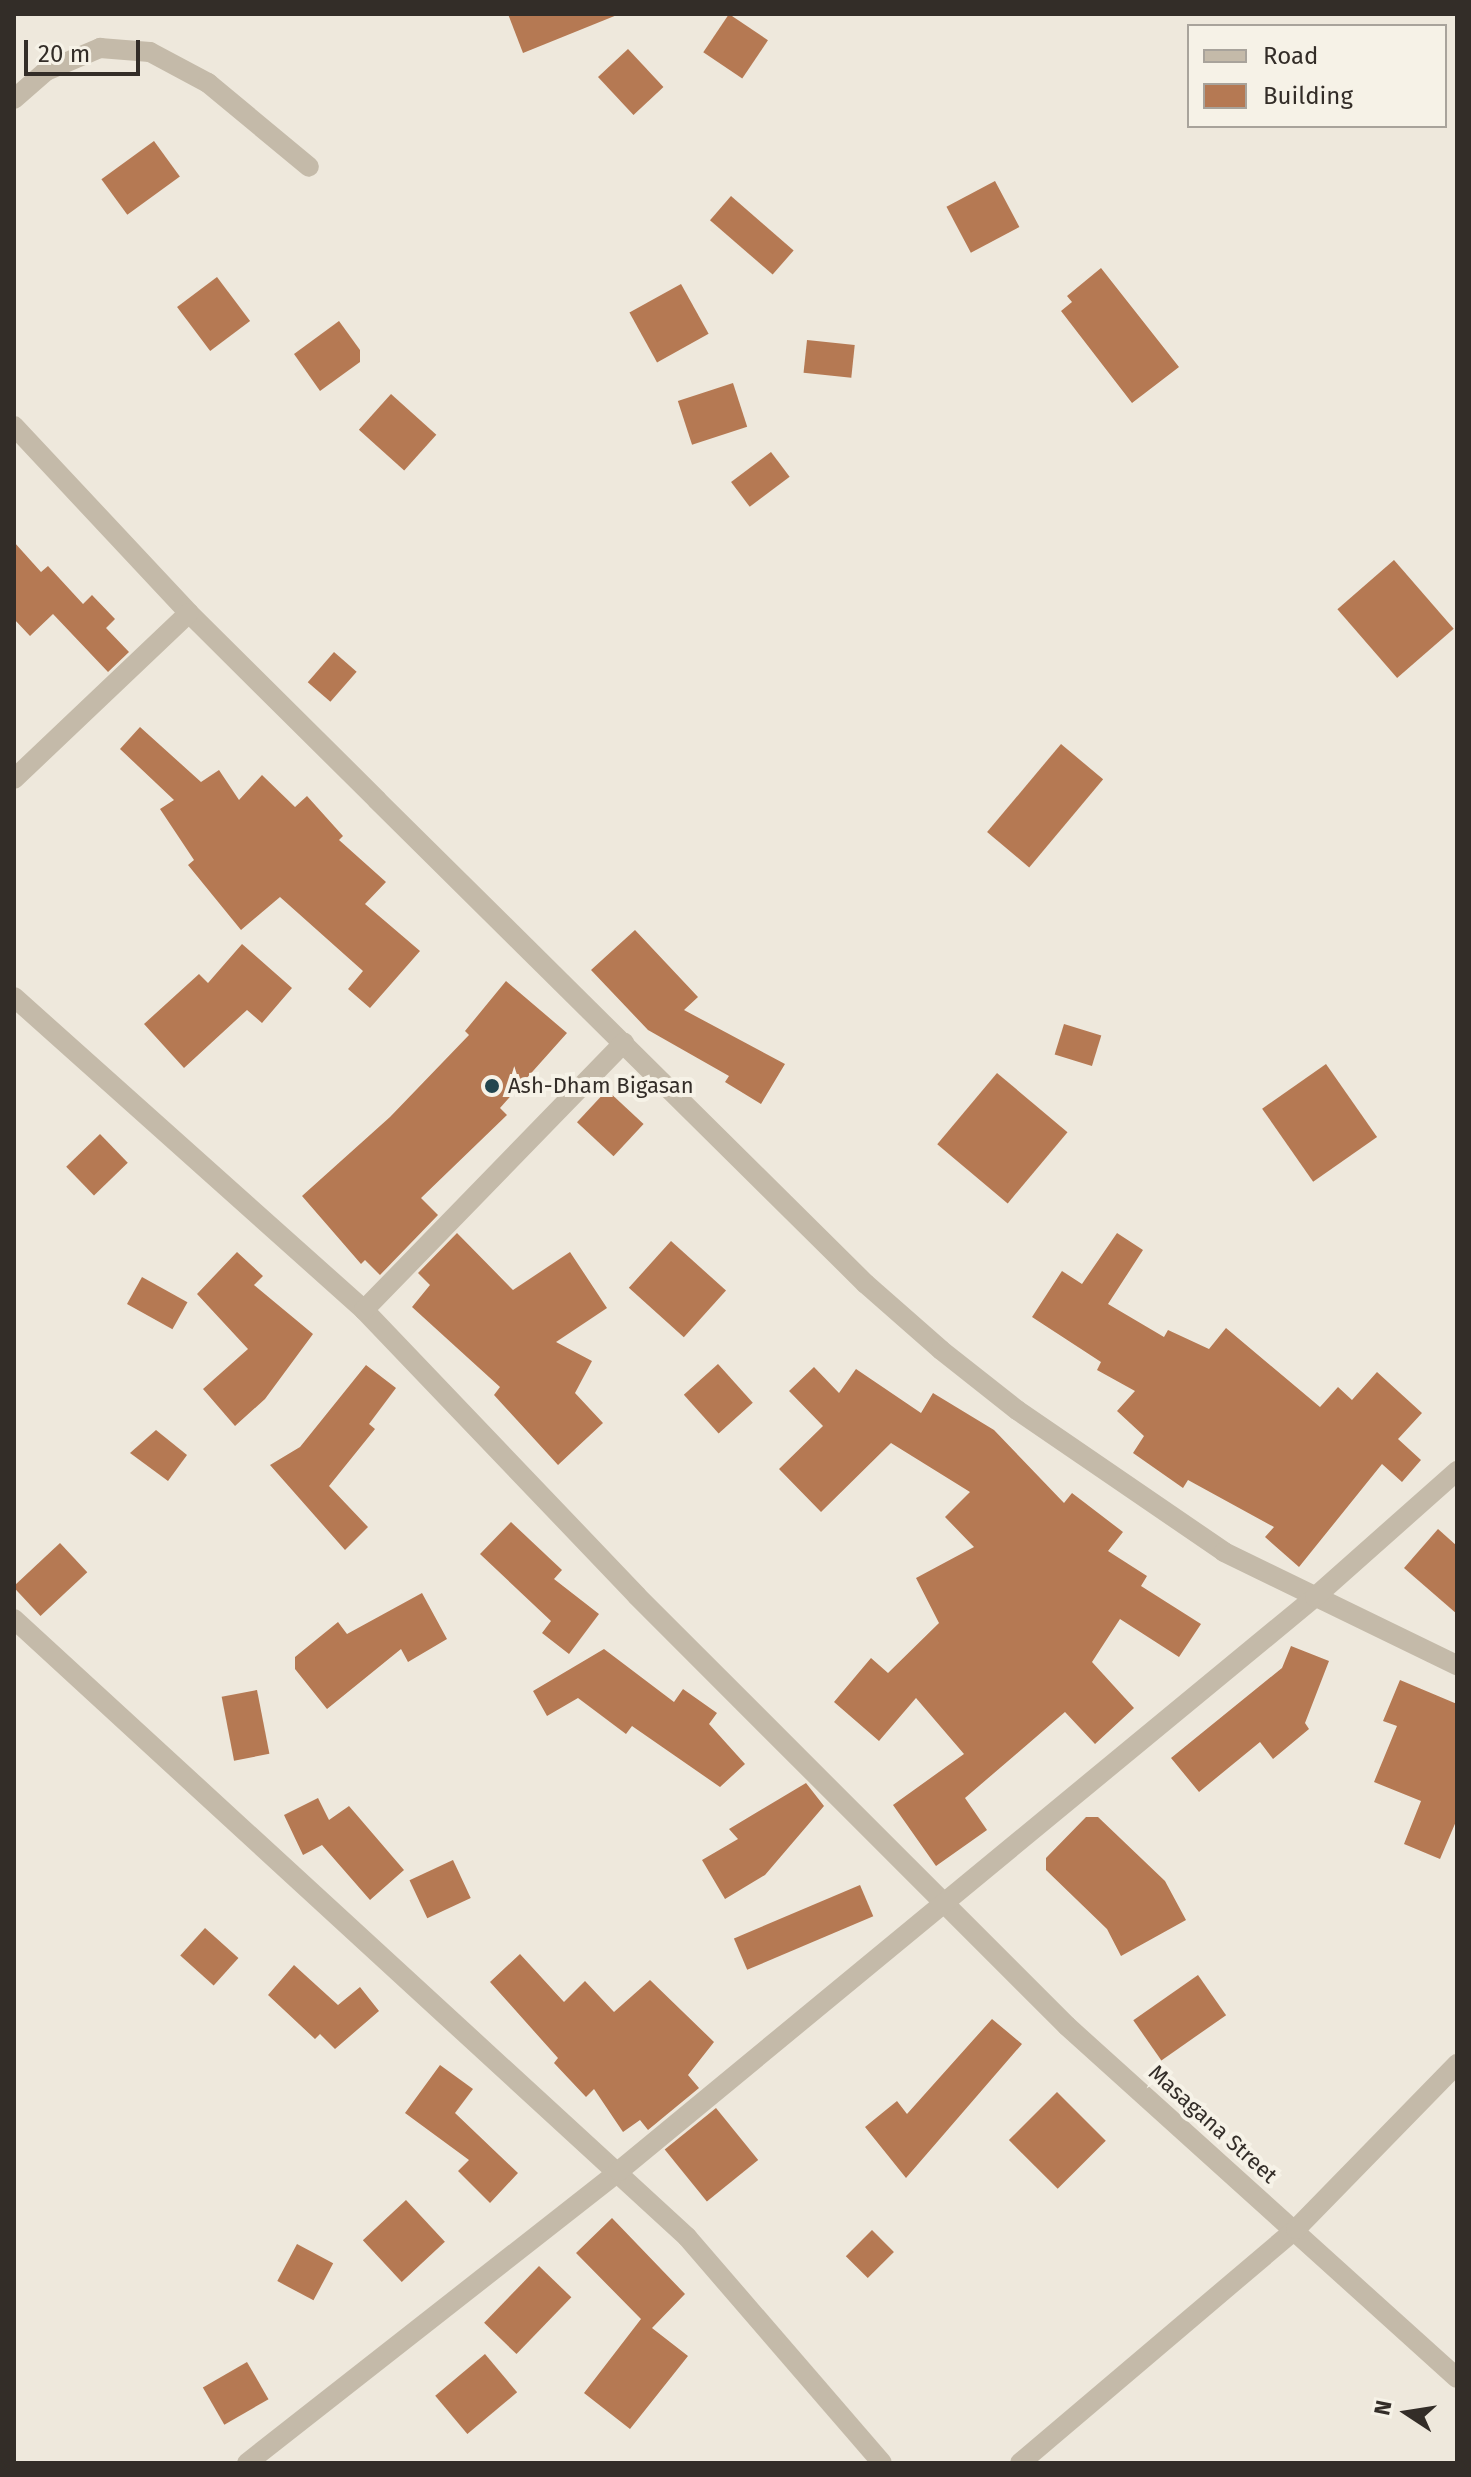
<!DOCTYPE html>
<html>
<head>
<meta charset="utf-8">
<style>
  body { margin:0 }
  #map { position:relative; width:1471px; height:2477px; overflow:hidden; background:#eee8dc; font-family:"Fira Sans",sans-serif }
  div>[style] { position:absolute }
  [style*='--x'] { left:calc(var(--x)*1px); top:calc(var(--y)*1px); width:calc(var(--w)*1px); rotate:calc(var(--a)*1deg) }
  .building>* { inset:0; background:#b57953; transform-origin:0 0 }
  .minor>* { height:20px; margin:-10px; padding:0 10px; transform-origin:10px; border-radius:10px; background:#c4baa9 }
  .dots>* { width:22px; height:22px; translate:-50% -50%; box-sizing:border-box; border:4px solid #f6f2e7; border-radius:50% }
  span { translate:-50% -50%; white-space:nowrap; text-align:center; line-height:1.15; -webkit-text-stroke:8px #f6f2e7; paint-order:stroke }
  .poi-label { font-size:22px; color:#332d28 }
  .left { translate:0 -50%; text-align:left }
  .street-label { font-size:22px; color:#332d28 }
  .frame { position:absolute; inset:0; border:16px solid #332d28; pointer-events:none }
  .legend { position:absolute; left:1187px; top:24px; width:260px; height:104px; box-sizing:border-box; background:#f6f2e7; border:2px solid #a8a39b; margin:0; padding:10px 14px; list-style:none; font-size:24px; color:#332d28 }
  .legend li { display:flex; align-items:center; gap:16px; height:40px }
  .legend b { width:40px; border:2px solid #a8a39b }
  .north { position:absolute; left:1367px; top:2373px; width:80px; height:80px; -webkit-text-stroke:6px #f6f2e7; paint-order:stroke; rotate:282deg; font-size:22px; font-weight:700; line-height:32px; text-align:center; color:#332d28 }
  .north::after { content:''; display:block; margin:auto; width:28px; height:36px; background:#332d28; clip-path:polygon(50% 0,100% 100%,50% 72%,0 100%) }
  .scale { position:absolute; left:24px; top:40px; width:116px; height:36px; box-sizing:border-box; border:4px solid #332d28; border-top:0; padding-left:10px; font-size:24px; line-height:28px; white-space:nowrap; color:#332d28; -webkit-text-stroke:6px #f6f2e7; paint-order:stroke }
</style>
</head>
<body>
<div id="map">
  <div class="building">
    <div style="clip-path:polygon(508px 14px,617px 14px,617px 15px,523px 53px)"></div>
    <div style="left:729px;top:14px;width:47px;height:46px;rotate:34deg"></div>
    <div style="left:628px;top:49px;width:52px;height:41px;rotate:47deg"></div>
    <div style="left:154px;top:141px;width:44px;height:65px;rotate:54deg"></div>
    <div style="left:995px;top:181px;width:52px;height:55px;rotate:62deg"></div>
    <div style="left:731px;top:196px;width:83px;height:32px;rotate:41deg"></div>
    <div style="clip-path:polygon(1101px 268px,1179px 367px,1132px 403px,1061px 311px,1072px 302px,1067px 296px)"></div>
    <div style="left:217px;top:277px;width:55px;height:50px;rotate:53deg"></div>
    <div style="left:681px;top:284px;width:57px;height:59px;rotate:61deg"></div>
    <div style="clip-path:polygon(339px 321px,360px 350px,360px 362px,320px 391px,294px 354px)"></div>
    <div style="left:807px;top:340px;width:48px;height:33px;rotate:6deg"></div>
    <div style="left:733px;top:383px;width:46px;height:58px;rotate:72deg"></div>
    <div style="left:391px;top:394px;width:61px;height:48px;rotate:42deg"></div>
    <div style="left:771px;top:452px;width:31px;height:50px;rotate:53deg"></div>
    <div style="clip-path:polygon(14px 542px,41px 572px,48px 566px,83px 604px,92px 595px,115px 619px,106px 628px,129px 652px,108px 672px,53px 614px,30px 636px,14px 619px)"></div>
    <div style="left:1394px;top:560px;width:91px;height:75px;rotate:49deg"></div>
    <div style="left:334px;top:652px;width:30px;height:40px;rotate:41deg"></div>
    <div style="clip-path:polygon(140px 727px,201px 782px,219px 770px,239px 800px,262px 775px,295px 807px,307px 796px,343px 836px,339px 840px,386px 882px,365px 904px,420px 951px,370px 1008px,348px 989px,363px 971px,280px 897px,241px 930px,188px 865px,194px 860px,160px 809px,174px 800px,120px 749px)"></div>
    <div style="left:1061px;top:744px;width:55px;height:115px;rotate:40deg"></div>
    <div style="clip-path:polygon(635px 930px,698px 997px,684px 1010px,785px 1064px,761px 1104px,725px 1082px,729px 1076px,648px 1030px,591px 970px)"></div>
    <div style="clip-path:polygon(242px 944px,292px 988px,262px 1023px,247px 1010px,184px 1068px,144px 1024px,199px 974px,208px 983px)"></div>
    <div style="clip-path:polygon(506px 981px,567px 1033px,500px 1108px,507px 1115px,421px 1198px,438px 1215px,380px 1275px,365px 1260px,361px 1264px,302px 1196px,390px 1117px,469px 1035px,465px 1031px)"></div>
    <div style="left:1064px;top:1024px;width:39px;height:32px;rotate:17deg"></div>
    <div style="left:1326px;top:1064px;width:89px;height:78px;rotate:55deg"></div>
    <div style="left:997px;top:1073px;width:92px;height:93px;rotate:40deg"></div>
    <div style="left:607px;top:1090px;width:50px;height:44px;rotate:43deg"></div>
    <div style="left:100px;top:1134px;width:40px;height:47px;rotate:46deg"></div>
    <div style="clip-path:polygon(457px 1233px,513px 1290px,570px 1252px,607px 1308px,556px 1342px,592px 1361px,575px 1393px,603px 1423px,558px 1465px,494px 1395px,500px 1387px,412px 1307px,430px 1285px,418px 1273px)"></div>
    <div style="clip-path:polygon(1117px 1233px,1143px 1250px,1108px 1304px,1164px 1337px,1168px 1330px,1209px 1349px,1226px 1328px,1320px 1407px,1338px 1387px,1352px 1400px,1377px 1372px,1422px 1413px,1398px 1439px,1421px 1460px,1402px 1482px,1382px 1464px,1299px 1567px,1265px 1537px,1274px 1527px,1188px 1480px,1183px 1488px,1133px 1453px,1144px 1436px,1117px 1411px,1135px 1391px,1097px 1370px,1101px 1362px,1032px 1317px,1062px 1271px,1082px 1284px)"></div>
    <div style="left:671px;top:1241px;width:74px;height:63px;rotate:42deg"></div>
    <div style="clip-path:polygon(237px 1252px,263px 1276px,254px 1285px,313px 1334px,265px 1399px,235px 1426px,203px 1389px,248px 1349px,197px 1294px)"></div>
    <div style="left:142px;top:1277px;width:52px;height:31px;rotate:29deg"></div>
    <div style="left:718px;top:1364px;width:52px;height:46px;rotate:48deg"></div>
    <div style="clip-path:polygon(366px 1365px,396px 1388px,369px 1424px,375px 1429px,329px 1486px,368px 1527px,345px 1550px,270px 1465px,300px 1447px)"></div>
    <div style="clip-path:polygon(814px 1367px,839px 1393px,856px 1369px,921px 1413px,933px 1393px,994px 1430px,1064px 1503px,1072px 1493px,1123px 1532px,1108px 1551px,1147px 1576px,1141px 1586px,1201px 1624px,1179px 1657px,1120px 1619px,1092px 1662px,1134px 1708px,1095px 1744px,1065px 1712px,965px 1798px,987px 1830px,936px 1866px,893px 1805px,964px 1754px,916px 1698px,879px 1741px,834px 1702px,871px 1658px,888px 1673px,939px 1623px,916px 1578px,974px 1547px,945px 1517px,970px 1492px,891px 1443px,821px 1512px,779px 1469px,823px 1426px,789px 1391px)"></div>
    <div style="clip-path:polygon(156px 1430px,187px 1455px,168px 1481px,130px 1453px)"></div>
    <div style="clip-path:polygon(511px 1522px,562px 1570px,554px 1579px,599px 1614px,569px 1654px,542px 1633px,551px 1621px,480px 1554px)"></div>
    <div style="clip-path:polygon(1438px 1529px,1457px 1546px,1457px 1614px,1404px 1568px)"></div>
    <div style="left:60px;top:1543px;width:40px;height:64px;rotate:47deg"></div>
    <div style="clip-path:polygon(422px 1593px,447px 1639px,408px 1662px,401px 1649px,327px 1709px,295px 1669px,295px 1657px,338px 1622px,347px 1634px)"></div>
    <div style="clip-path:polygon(1291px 1646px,1329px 1661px,1305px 1723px,1309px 1729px,1273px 1759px,1260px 1742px,1199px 1792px,1171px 1758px,1282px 1668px)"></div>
    <div style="clip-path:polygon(604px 1649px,674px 1702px,683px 1689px,717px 1713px,709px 1724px,745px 1764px,720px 1787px,632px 1726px,626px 1734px,578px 1698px,547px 1716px,533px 1691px)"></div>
    <div style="clip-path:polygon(1400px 1680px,1457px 1704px,1457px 1819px,1440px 1859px,1404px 1844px,1421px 1801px,1374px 1782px,1397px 1726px,1383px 1721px)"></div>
    <div style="left:257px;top:1690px;width:65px;height:36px;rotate:79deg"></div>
    <div style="clip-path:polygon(806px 1783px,824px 1806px,765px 1875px,725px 1899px,702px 1860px,738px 1839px,729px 1829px)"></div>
    <div style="clip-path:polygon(318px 1798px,329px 1820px,349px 1806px,404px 1870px,370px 1900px,322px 1845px,303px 1855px,284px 1815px)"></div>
    <div style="clip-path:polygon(1086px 1817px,1098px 1817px,1165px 1881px,1186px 1920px,1121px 1956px,1107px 1929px,1046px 1870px,1046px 1858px)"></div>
    <div style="left:453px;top:1860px;width:42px;height:48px;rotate:65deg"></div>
    <div style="left:860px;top:1885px;width:34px;height:137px;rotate:67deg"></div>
    <div style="left:205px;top:1928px;width:45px;height:37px;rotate:42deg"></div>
    <div style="clip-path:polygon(520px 1954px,564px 2002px,585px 1981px,614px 2012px,650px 1980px,714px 2042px,688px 2075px,699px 2088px,648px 2130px,640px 2120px,623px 2132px,594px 2089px,586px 2097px,554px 2063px,558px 2058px,490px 1982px)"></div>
    <div style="clip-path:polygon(294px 1965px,338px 2005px,360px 1987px,379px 2011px,335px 2049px,320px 2034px,315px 2039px,268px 1995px)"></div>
    <div style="left:1198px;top:1975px;width:49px;height:79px;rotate:55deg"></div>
    <div style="clip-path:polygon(992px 2019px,1022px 2044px,906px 2178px,865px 2127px,897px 2101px,907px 2114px)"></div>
    <div style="clip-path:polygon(440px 2065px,473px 2089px,455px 2113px,518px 2173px,490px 2203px,458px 2171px,469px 2160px,405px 2113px)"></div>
    <div style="left:1057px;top:2092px;width:69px;height:68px;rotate:45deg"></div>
    <div style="left:716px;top:2108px;width:67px;height:66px;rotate:51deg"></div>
    <div style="left:406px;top:2200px;width:57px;height:59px;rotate:47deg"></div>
    <div style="clip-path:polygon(612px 2218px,685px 2294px,652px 2328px,688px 2356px,630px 2429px,584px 2393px,641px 2319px,576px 2253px)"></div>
    <div style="left:872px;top:2230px;width:31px;height:37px;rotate:45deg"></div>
    <div style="left:297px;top:2244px;width:41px;height:42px;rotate:28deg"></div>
    <div style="left:539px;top:2266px;width:45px;height:79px;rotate:44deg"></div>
    <div style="left:485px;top:2354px;width:50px;height:65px;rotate:50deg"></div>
    <div style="left:247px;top:2362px;width:43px;height:51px;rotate:60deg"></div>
  </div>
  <div class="minor">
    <div style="--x:14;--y:99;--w:43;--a:-41.2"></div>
    <div style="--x:46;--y:71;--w:59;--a:-23.1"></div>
    <div style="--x:100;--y:48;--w:50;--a:4.6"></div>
    <div style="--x:150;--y:52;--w:66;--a:28.1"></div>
    <div style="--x:208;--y:83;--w:131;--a:39.7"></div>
    <div style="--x:14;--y:426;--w:256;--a:46.9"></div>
    <div style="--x:189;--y:613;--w:265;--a:44.8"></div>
    <div style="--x:377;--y:800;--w:688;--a:44.71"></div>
    <div style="--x:866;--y:1284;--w:100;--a:41.3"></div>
    <div style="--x:941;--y:1350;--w:97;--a:38.3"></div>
    <div style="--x:1017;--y:1410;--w:251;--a:34.4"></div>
    <div style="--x:1224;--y:1552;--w:259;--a:25.9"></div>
    <div style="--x:14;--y:779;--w:241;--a:-43.5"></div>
    <div style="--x:14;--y:997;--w:470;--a:41.8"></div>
    <div style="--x:364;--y:1310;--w:395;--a:46.3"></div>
    <div style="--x:637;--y:1596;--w:608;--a:45"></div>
    <div style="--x:1067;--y:2026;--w:525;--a:42.07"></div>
    <div style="--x:364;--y:1310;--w:373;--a:-45.8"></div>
    <div style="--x:14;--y:1619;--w:914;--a:42.56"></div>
    <div style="--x:687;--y:2237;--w:298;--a:49.2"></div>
    <div style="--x:247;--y:2463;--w:473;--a:-38.1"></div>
    <div style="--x:619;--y:2171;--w:902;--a:-39.51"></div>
    <div style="--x:1315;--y:1597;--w:190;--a:-41.6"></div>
    <div style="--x:1020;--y:2463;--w:362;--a:-40.3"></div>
    <div style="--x:1296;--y:2229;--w:231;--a:-45.7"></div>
  </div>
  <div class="dots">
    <div style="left:492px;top:1086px;background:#23464f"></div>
  </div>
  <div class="poi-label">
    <span class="left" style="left:508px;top:1086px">Ash-Dham Bigasan</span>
  </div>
  <div class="street-label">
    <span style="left:1213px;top:2124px;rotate:42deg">Masagana Street</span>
  </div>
  <div class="frame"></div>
  <ul class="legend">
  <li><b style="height:10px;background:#c4baa9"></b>Road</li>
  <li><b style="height:22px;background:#b57953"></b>Building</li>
  </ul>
  <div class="north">N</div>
  <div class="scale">20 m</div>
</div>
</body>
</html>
